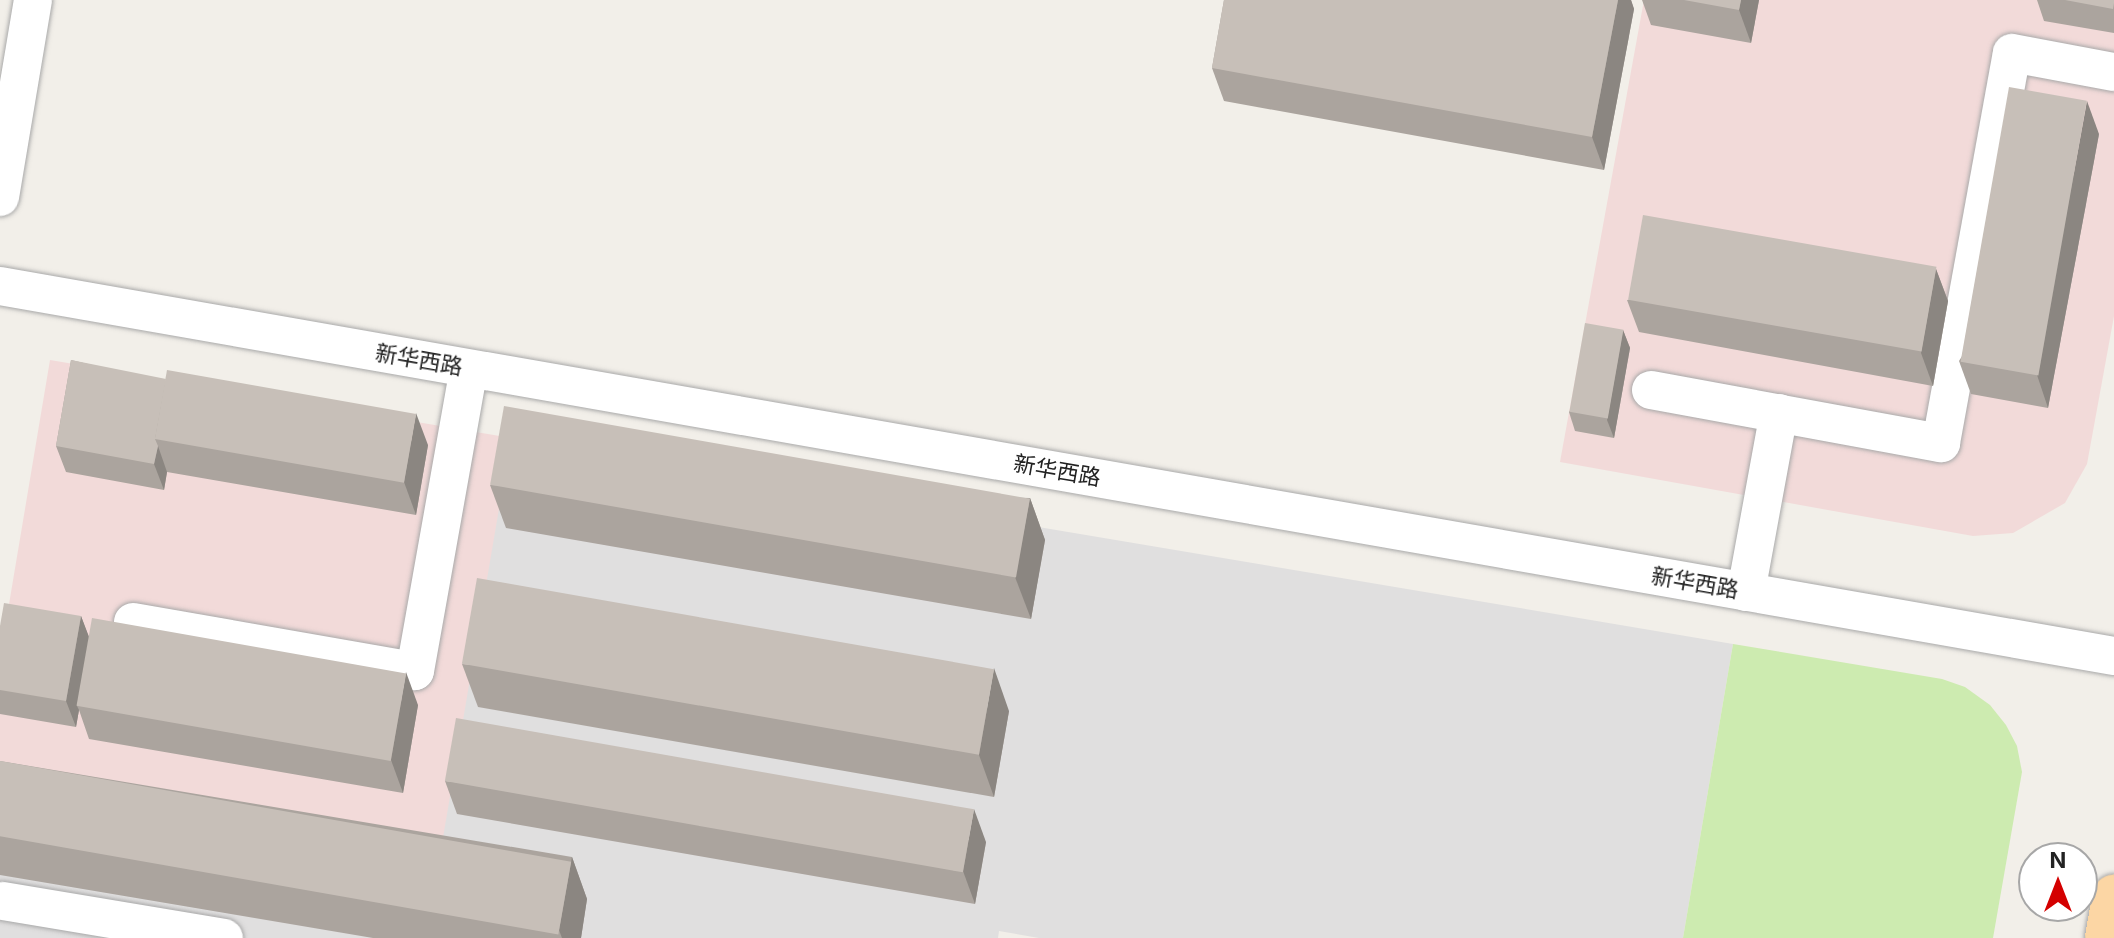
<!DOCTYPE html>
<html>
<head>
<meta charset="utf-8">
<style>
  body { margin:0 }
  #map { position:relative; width:2114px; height:938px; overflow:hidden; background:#f2efe9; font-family:Inter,"Noto Sans SC",sans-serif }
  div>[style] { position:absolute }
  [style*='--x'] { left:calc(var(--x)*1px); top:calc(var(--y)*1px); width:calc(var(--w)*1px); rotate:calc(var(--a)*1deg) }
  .residential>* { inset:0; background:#e0dfdf }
  .commercial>* { inset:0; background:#f2dad9 }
  .grass>* { inset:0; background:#cdebb0 }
  .roads { filter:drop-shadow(0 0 2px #a9a9a9) drop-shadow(0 0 2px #a9a9a9) }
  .minor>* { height:38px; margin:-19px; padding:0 19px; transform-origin:19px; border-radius:19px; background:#fff }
  .major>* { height:44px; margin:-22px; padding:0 22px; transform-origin:22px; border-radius:22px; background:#fcd6a4 }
  .wall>* { inset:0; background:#aba49e }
  .shaded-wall>* { inset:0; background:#8b8681 }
  .building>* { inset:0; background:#c7bfb8; transform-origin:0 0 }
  span { translate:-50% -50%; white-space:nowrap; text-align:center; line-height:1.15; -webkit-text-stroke:8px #fff; paint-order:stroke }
  .street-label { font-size:22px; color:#222 }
  .north { position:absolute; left:2018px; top:842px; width:80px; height:80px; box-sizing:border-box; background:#fff; border:2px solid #a7a7a7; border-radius:50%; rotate:0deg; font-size:22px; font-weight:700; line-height:32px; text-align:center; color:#222 }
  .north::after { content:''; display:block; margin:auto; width:28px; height:36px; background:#d40000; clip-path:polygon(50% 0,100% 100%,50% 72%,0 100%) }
</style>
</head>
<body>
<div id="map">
  <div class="residential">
    <div style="clip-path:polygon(511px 438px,1733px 644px,1683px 938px,1039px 938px,999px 931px,998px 938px,0 938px,0 787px)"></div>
  </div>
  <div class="commercial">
    <div style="clip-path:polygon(1644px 0,2114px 0,2114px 316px,2087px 464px,2065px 503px,2013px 533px,1973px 536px,1560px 462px)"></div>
    <div style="clip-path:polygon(50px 360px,511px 438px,439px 861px,0 787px,0 658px)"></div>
  </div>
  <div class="grass">
    <div style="clip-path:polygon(1733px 644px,1942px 679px,1965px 687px,1990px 705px,2006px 725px,2017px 746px,2022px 772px,1993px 938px,1683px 938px)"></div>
  </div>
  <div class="roads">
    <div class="minor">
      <div style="--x:0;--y:197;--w:200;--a:-80.5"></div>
      <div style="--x:0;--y:286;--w:2146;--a:9.93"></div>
      <div style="--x:1651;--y:390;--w:295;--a:10.4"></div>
      <div style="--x:1941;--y:443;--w:396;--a:-79.7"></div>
      <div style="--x:2012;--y:53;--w:104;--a:10.6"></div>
      <div style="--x:1746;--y:592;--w:182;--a:-79.6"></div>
      <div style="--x:133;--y:622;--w:286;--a:9.9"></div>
      <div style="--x:415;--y:671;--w:307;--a:-79.9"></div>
      <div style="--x:3;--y:901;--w:224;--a:9.5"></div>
    </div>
    <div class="major">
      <div style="--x:2107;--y:938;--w:42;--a:-80.3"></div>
    </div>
  </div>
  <div class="wall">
    <div style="clip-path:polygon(1224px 0,1631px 0,1634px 9px,1604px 170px,1224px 101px,1212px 68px)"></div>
    <div style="clip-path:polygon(1642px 0,1759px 0,1751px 43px,1651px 25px)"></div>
    <div style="clip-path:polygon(2037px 0,2114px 0,2114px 33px,2044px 21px)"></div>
    <div style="clip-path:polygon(2099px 134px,2048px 408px,1971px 394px,1959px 361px)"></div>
    <div style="clip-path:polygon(1936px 269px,1948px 301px,1933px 386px,1639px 332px,1627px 300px)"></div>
    <div style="clip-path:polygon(1623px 330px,1630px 348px,1614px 438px,1575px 431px,1569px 412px)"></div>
    <div style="clip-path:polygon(71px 360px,428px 445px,416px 515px,167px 472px,164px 490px,66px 472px,56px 446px)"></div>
    <div style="clip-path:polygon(490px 485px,1030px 498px,1045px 540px,1031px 619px,506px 528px)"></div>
    <div style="clip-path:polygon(81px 616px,89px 638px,418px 705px,403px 793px,89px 739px,79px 710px,76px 727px,0 714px,0 626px)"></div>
    <div style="clip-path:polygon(462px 664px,1009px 711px,994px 797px,478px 707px)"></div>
    <div style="clip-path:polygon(0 761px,572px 857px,587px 899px,581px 938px,373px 938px,0 875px)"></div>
    <div style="clip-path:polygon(445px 781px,986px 842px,975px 904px,457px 814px)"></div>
  </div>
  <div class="shaded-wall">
    <div style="clip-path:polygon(1618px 0,1631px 0,1634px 9px,1604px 170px,1592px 137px)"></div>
    <div style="clip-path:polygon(1741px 0,1759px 0,1751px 43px,1739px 10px)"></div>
    <div style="clip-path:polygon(2087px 101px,2099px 134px,2048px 408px,2037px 375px)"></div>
    <div style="clip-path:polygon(1936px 269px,1948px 301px,1933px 386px,1921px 353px)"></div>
    <div style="clip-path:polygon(1623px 330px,1630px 348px,1614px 438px,1607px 420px)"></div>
    <div style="clip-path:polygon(416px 413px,428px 445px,416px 515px,404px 482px)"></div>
    <div style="clip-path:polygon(158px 446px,167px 472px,164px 490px,154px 464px)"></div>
    <div style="clip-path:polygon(1030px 498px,1045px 540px,1031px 619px,1015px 577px)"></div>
    <div style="clip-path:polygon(81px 616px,91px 642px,77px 706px,79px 710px,76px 727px,66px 701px)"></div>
    <div style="clip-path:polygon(994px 668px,1009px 711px,994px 797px,979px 755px)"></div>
    <div style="clip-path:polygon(406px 672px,418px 705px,403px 793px,391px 760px)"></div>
    <div style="clip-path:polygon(974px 809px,986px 842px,975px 904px,963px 871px)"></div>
    <div style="clip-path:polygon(572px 857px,587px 899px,581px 938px,562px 938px,559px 930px)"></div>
  </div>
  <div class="building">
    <div style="clip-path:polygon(1224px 0,1618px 0,1592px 137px,1212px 68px)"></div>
    <div style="clip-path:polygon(1684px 0,1741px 0,1739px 10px)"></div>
    <div style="clip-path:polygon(2065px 0,2114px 0,2114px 3px,2113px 9px)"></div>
    <div style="left:2009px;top:87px;width:79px;height:279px;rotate:10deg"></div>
    <div style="left:1643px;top:215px;width:298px;height:86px;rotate:10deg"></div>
    <div style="left:1585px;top:323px;width:39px;height:90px;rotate:10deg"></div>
    <div style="clip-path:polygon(71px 360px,166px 379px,155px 439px,158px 446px,154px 464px,56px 446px)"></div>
    <div style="left:167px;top:370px;width:253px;height:70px;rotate:10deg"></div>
    <div style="left:504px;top:406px;width:534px;height:80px;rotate:10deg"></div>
    <div style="left:477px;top:578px;width:525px;height:87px;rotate:10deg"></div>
    <div style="clip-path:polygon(4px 603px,81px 616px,66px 701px,0 690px,0 626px)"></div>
    <div style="left:92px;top:618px;width:319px;height:89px;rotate:10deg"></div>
    <div style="left:456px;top:718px;width:526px;height:64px;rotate:10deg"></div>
    <div style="left:0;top:761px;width:580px;height:74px;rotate:10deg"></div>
  </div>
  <div class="street-label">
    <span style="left:419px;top:360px;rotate:10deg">新华西路</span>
    <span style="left:1057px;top:471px;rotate:10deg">新华西路</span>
    <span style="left:1695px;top:583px;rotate:10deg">新华西路</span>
  </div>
  <div class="north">N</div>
</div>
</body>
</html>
